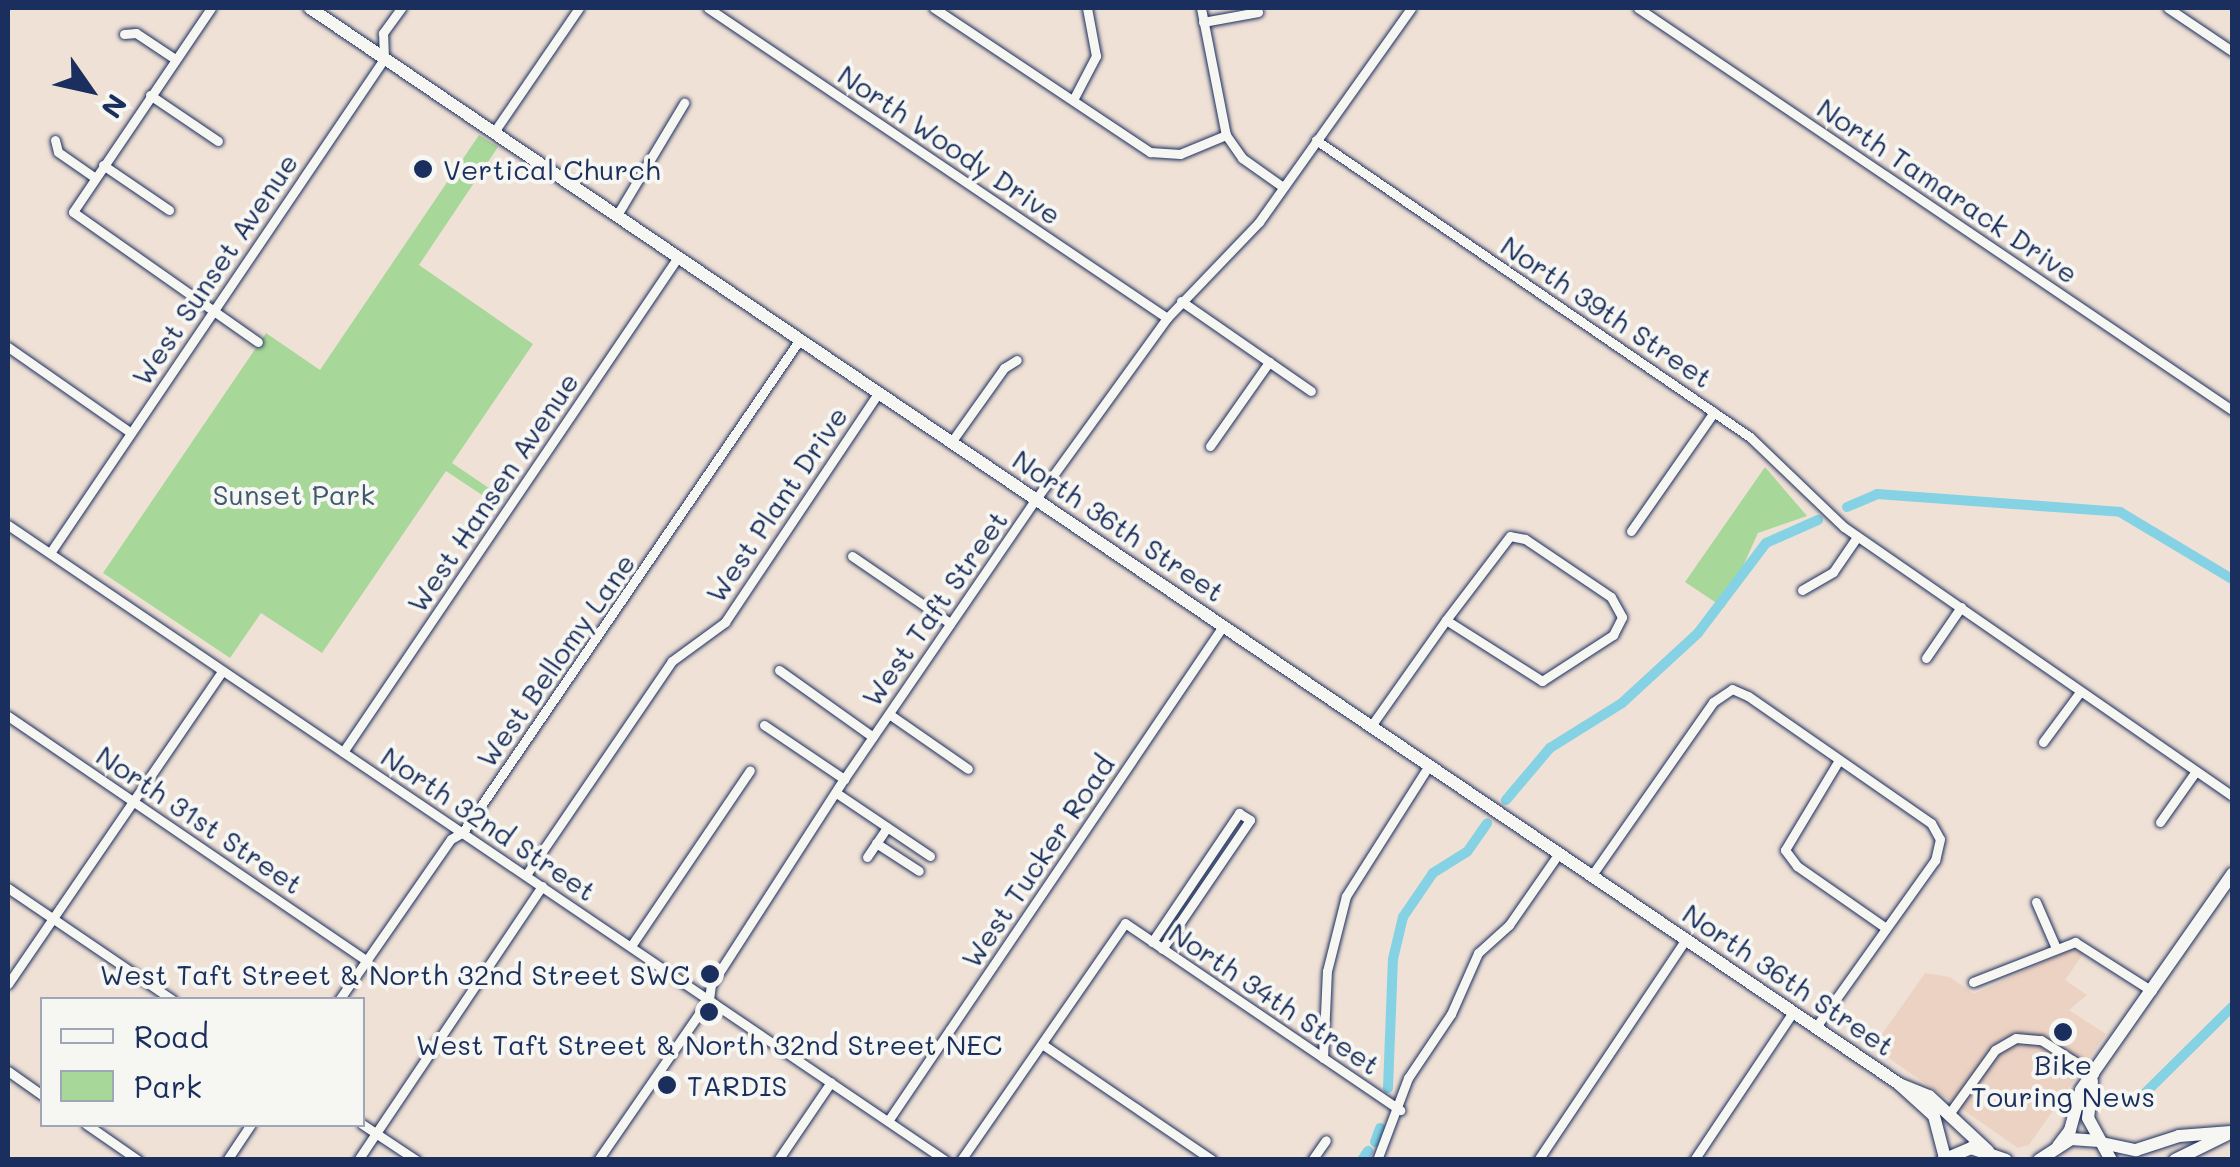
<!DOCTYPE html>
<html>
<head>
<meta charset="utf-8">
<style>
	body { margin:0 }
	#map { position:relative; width:2240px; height:1167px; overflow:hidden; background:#f0e1d6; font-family:Mali,sans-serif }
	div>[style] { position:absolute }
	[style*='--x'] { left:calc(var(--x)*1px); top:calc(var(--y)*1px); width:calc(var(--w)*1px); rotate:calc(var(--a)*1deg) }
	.built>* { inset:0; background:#ecd2c2 }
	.green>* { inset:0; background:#a7d899 }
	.canal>* { height:10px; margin:-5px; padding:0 5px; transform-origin:5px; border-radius:5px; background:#85d2e4 }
	.roads { filter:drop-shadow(0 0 2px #1b2f5e) drop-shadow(0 0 2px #1b2f5e) }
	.street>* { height:9px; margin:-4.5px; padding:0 4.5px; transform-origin:4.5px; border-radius:4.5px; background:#f6f6f2 }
	.secondary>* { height:12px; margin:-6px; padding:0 6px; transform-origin:6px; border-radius:6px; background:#f6f6f2 }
	.dots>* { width:28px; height:28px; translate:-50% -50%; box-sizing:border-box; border:5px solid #f6f6f2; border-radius:50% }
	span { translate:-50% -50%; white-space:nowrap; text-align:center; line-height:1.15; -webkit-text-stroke:8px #f6f6f2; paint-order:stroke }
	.street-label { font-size:28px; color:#1b2f5e }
	.poi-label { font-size:28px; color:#1b2f5e }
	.left { translate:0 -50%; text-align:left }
	.right { translate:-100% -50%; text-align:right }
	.park-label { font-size:28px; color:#3e596d }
	.frame { position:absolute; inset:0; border:10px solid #1b2f5e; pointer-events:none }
	.legend { position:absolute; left:40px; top:997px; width:325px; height:130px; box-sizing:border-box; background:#f6f6f2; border:2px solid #9ea6b7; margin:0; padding:12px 18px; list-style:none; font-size:30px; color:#1b2f5e }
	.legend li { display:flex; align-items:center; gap:20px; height:50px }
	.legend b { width:50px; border:2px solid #9ea6b7 }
	.north { position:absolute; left:40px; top:40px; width:100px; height:100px; -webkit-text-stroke:8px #f6f6f2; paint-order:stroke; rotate:124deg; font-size:28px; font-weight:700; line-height:40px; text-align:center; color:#1b2f5e }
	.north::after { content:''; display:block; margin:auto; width:35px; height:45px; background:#1b2f5e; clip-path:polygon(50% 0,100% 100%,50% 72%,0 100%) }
</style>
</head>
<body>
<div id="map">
	<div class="built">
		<div style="clip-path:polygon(2072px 949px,2084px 953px,2065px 980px,2087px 995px,2069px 1010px,2106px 1034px,2029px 1145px,2018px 1148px,1873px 1047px,1925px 973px,1950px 977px,1974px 994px)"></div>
	</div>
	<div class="green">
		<div style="clip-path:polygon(479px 135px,498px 147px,419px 265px,533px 344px,452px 463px,505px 499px,500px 507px,446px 471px,322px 653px,261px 613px,230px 658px,103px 573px,266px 333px,320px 370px)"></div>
		<div style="clip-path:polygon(1765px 467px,1807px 516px,1758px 533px,1724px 608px,1685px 582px)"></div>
	</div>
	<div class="canal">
		<div style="--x:1847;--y:507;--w:33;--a:-23"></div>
		<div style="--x:1877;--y:494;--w:244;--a:4.2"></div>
		<div style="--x:2120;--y:512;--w:131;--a:30.9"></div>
		<div style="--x:1506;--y:800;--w:68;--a:-49.8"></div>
		<div style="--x:1550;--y:748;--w:85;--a:-32"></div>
		<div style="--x:1622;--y:703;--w:103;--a:-42.6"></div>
		<div style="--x:1698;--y:633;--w:113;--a:-52.9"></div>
		<div style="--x:1766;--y:543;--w:57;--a:-23.9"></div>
		<div style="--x:1388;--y:1088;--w:129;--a:-87.8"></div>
		<div style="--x:1393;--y:959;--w:43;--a:-76.6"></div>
		<div style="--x:1403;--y:917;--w:53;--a:-55.7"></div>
		<div style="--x:1433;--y:873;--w:40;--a:-32"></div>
		<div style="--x:1467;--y:852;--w:35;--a:-55"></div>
		<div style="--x:2137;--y:1101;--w:134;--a:-44.7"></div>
		<div style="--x:1375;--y:1142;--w:15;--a:-70"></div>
		<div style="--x:1362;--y:1160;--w:11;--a:-56"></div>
	</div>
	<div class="roads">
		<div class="street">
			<div style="--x:211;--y:8;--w:246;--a:124.1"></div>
			<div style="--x:73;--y:212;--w:226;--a:35.1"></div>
			<div style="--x:708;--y:8;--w:554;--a:34.03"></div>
			<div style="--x:934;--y:8;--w:260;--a:33.7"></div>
			<div style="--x:1150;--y:152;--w:30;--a:4"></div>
			<div style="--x:1180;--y:154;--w:50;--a:-22.4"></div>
			<div style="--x:1201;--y:8;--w:129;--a:78.9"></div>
			<div style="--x:1226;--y:135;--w:28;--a:55"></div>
			<div style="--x:1242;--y:158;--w:50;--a:35.3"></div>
			<div style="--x:1638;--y:8;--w:717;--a:34.09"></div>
			<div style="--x:2168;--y:8;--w:77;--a:33.9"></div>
			<div style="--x:1203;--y:22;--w:56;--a:-10.3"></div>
			<div style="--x:124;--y:34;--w:12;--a:-5"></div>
			<div style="--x:136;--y:33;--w:47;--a:33.7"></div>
			<div style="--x:150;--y:95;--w:82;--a:34.1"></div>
			<div style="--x:1073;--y:100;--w:50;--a:-62.4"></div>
			<div style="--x:1096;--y:56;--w:49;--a:-100.6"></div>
			<div style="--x:494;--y:132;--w:150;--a:-55.6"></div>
			<div style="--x:55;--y:140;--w:12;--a:76"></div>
			<div style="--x:58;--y:152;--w:44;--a:34.8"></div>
			<div style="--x:1316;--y:140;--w:526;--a:34.39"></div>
			<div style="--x:1750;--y:437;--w:130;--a:43.8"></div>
			<div style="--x:1844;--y:527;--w:472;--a:34.7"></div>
			<div style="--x:103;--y:165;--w:80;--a:34.3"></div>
			<div style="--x:617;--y:215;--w:131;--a:-59.1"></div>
			<div style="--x:1181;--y:301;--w:158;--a:34.7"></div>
			<div style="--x:8;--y:347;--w:149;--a:34.9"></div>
			<div style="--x:952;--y:441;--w:90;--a:-54.5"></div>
			<div style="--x:1004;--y:368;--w:15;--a:-32"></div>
			<div style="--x:1210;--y:446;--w:103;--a:-54.9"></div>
			<div style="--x:8;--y:525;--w:1132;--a:34.13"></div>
			<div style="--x:1631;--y:531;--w:145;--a:-55.1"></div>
			<div style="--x:50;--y:553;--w:596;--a:-55.94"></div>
			<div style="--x:384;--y:59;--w:26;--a:-92"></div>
			<div style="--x:383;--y:33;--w:31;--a:-54"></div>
			<div style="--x:852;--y:556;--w:119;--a:34.4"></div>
			<div style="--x:1802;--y:590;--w:36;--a:-30"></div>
			<div style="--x:1833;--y:572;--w:42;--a:-55.6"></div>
			<div style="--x:1926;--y:658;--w:62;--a:-55.5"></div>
			<div style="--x:779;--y:670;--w:115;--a:35.5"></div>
			<div style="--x:889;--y:714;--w:96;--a:34.8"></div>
			<div style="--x:8;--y:716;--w:433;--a:34.3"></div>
			<div style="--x:764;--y:725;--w:97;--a:34"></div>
			<div style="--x:1371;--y:726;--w:130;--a:-54.7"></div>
			<div style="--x:1446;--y:620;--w:114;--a:32.4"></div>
			<div style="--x:1542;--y:681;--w:85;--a:-32.9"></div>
			<div style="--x:1613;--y:635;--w:20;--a:-63"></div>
			<div style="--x:1622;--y:617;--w:23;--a:-119"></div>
			<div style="--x:1611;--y:597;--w:104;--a:-146"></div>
			<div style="--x:1525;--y:539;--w:15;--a:-169"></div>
			<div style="--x:1510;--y:536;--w:106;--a:127.3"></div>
			<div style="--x:2043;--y:742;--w:62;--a:-53.5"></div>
			<div style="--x:343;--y:752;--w:598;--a:-55.91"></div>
			<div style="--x:1839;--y:760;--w:105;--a:121"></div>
			<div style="--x:1785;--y:850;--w:20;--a:53"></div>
			<div style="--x:1797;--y:866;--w:108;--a:34.9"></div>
			<div style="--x:838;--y:794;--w:111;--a:34"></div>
			<div style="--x:2160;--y:822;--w:62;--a:-54.8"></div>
			<div style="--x:876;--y:843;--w:51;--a:33.1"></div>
			<div style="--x:867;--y:857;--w:36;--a:-56"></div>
			<div style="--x:526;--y:875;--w:259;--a:-55.7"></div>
			<div style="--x:672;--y:661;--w:66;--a:-36.3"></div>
			<div style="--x:725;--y:622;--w:277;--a:-56.2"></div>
			<div style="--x:1592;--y:875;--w:211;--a:-55"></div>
			<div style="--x:1713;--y:702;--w:23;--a:-34"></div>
			<div style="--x:1732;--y:689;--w:17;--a:24"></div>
			<div style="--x:1748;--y:696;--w:223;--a:34.8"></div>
			<div style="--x:1931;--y:823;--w:18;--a:61"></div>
			<div style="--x:1940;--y:839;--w:22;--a:103"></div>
			<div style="--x:1935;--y:860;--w:205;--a:125.5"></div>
			<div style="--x:8;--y:888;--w:199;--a:34.2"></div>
			<div style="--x:2036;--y:902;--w:50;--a:66.5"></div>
			<div style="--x:1152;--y:942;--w:156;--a:-56"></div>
			<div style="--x:1239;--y:813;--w:13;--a:32"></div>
			<div style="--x:1250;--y:820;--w:156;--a:124.3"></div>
			<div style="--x:631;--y:946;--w:212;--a:-55.9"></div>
			<div style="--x:1973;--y:982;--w:110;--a:-21.4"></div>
			<div style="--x:2075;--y:942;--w:91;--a:32.5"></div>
			<div style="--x:8;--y:984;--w:379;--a:-55.6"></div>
			<div style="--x:339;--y:1000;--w:196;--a:-55.2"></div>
			<div style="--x:451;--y:839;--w:14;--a:-30"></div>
			<div style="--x:463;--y:832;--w:597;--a:-55.64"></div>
			<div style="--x:1042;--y:1044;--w:206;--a:34.3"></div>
			<div style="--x:1323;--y:1058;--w:87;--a:-87.4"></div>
			<div style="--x:1327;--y:971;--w:77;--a:-75.8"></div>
			<div style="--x:1346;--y:896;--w:155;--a:-57.6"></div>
			<div style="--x:8;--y:1071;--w:42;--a:35.2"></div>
			<div style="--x:1949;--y:1114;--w:79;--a:-54.3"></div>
			<div style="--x:1995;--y:1050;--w:24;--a:-30"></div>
			<div style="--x:2016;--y:1038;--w:25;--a:5"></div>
			<div style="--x:2041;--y:1040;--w:63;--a:32.7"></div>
			<div style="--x:888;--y:1121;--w:598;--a:-55.91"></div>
			<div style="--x:86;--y:1124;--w:63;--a:34.7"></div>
			<div style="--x:362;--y:1124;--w:65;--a:33.7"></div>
			<div style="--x:227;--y:1160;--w:43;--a:-56.3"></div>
			<div style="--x:358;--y:1160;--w:330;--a:-56.1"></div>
			<div style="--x:598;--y:1160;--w:196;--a:-55.4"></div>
			<div style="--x:709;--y:999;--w:14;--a:-82"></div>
			<div style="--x:711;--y:985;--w:245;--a:-57.2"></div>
			<div style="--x:844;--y:779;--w:340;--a:-55.6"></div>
			<div style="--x:1036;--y:499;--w:223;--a:-54.1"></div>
			<div style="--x:1167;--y:318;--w:133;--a:-46.2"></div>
			<div style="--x:1259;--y:222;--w:262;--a:-54.6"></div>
			<div style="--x:778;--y:1160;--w:94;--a:-55.8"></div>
			<div style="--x:961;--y:1160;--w:288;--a:-55.3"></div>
			<div style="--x:1125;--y:923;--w:333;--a:34.2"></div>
			<div style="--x:1312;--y:1160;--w:24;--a:-55"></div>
			<div style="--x:1377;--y:1160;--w:88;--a:-69.3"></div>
			<div style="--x:1408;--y:1078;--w:77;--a:-56.1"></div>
			<div style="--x:1451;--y:1014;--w:67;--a:-66.1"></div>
			<div style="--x:1478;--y:953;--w:42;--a:-42.1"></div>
			<div style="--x:1509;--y:925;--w:88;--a:-55.2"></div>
			<div style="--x:1538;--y:1160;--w:266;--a:-56.2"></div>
			<div style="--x:1694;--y:1160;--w:178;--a:-56.2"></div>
		</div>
		<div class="secondary">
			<div style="--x:310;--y:8;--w:1919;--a:34.1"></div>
			<div style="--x:1899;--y:1084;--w:47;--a:42.4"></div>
			<div style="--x:1934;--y:1116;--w:43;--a:75.3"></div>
			<div style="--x:2092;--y:1081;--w:37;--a:96"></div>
			<div style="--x:2088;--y:1118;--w:48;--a:61.3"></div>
			<div style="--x:1899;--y:1084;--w:32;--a:22"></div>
			<div style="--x:1929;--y:1096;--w:81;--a:43"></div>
			<div style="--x:2102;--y:1143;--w:35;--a:12"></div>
			<div style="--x:2136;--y:1150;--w:45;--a:-18"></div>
			<div style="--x:2179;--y:1136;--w:52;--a:-4.4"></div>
			<div style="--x:2058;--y:1146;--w:20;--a:-53"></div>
			<div style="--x:2070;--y:1130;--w:41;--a:-74.6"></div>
			<div style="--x:2081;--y:1090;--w:264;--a:-55"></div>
			<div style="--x:1943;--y:1160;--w:30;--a:-23"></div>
			<div style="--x:1971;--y:1148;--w:37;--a:19"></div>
			<div style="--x:2039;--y:1160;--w:38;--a:-33"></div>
			<div style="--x:2071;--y:1139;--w:28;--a:4"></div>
			<div style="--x:2175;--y:1160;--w:57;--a:-26.1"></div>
		</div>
	</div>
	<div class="dots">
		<div style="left:423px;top:169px;background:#1b2f5e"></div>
		<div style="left:710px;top:974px;background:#1b2f5e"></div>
		<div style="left:709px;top:1012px;background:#1b2f5e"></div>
		<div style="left:2063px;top:1032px;background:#1b2f5e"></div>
		<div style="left:667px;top:1085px;background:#1b2f5e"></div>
	</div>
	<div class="street-label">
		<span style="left:950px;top:144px;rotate:34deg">North Woody Drive</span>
		<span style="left:1948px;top:190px;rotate:34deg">North Tamarack Drive</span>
		<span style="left:214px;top:269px;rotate:-56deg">West Sunset Avenue</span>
		<span style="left:1607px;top:311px;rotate:34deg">North 39th Street</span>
		<span style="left:492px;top:492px;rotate:-56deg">West Hansen Avenue</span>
		<span style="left:776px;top:504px;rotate:-56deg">West Plant Drive</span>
		<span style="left:1119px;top:525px;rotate:34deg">North 36th Street</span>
		<span style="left:934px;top:608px;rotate:-55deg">West Taft Street</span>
		<span style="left:555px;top:660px;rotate:-55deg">West Bellomy Lane</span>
		<span style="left:200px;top:819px;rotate:34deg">North 31st Street</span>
		<span style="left:489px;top:823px;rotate:34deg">North 32nd Street</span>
		<span style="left:1037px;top:861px;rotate:-56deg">West Tucker Road</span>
		<span style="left:1789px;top:979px;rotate:34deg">North 36th Street</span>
		<span style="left:1275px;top:998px;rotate:34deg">North 34th Street</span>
	</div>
	<div class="poi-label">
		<span class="left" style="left:443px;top:169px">Vertical Church</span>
		<span class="right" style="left:690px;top:974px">West Taft Street &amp; North 32nd Street SWC</span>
		<span style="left:709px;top:1044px">West Taft Street &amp; North 32nd Street NEC</span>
		<span style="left:2063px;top:1080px">Bike<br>Touring News</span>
		<span class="left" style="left:687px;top:1085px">TARDIS</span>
	</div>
	<div class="park-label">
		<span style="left:294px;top:494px">Sunset Park</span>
	</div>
	<div class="frame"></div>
	<ul class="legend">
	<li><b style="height:12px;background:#f6f6f2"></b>Road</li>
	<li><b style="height:28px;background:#a7d899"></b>Park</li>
	</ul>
	<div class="north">N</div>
</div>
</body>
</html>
